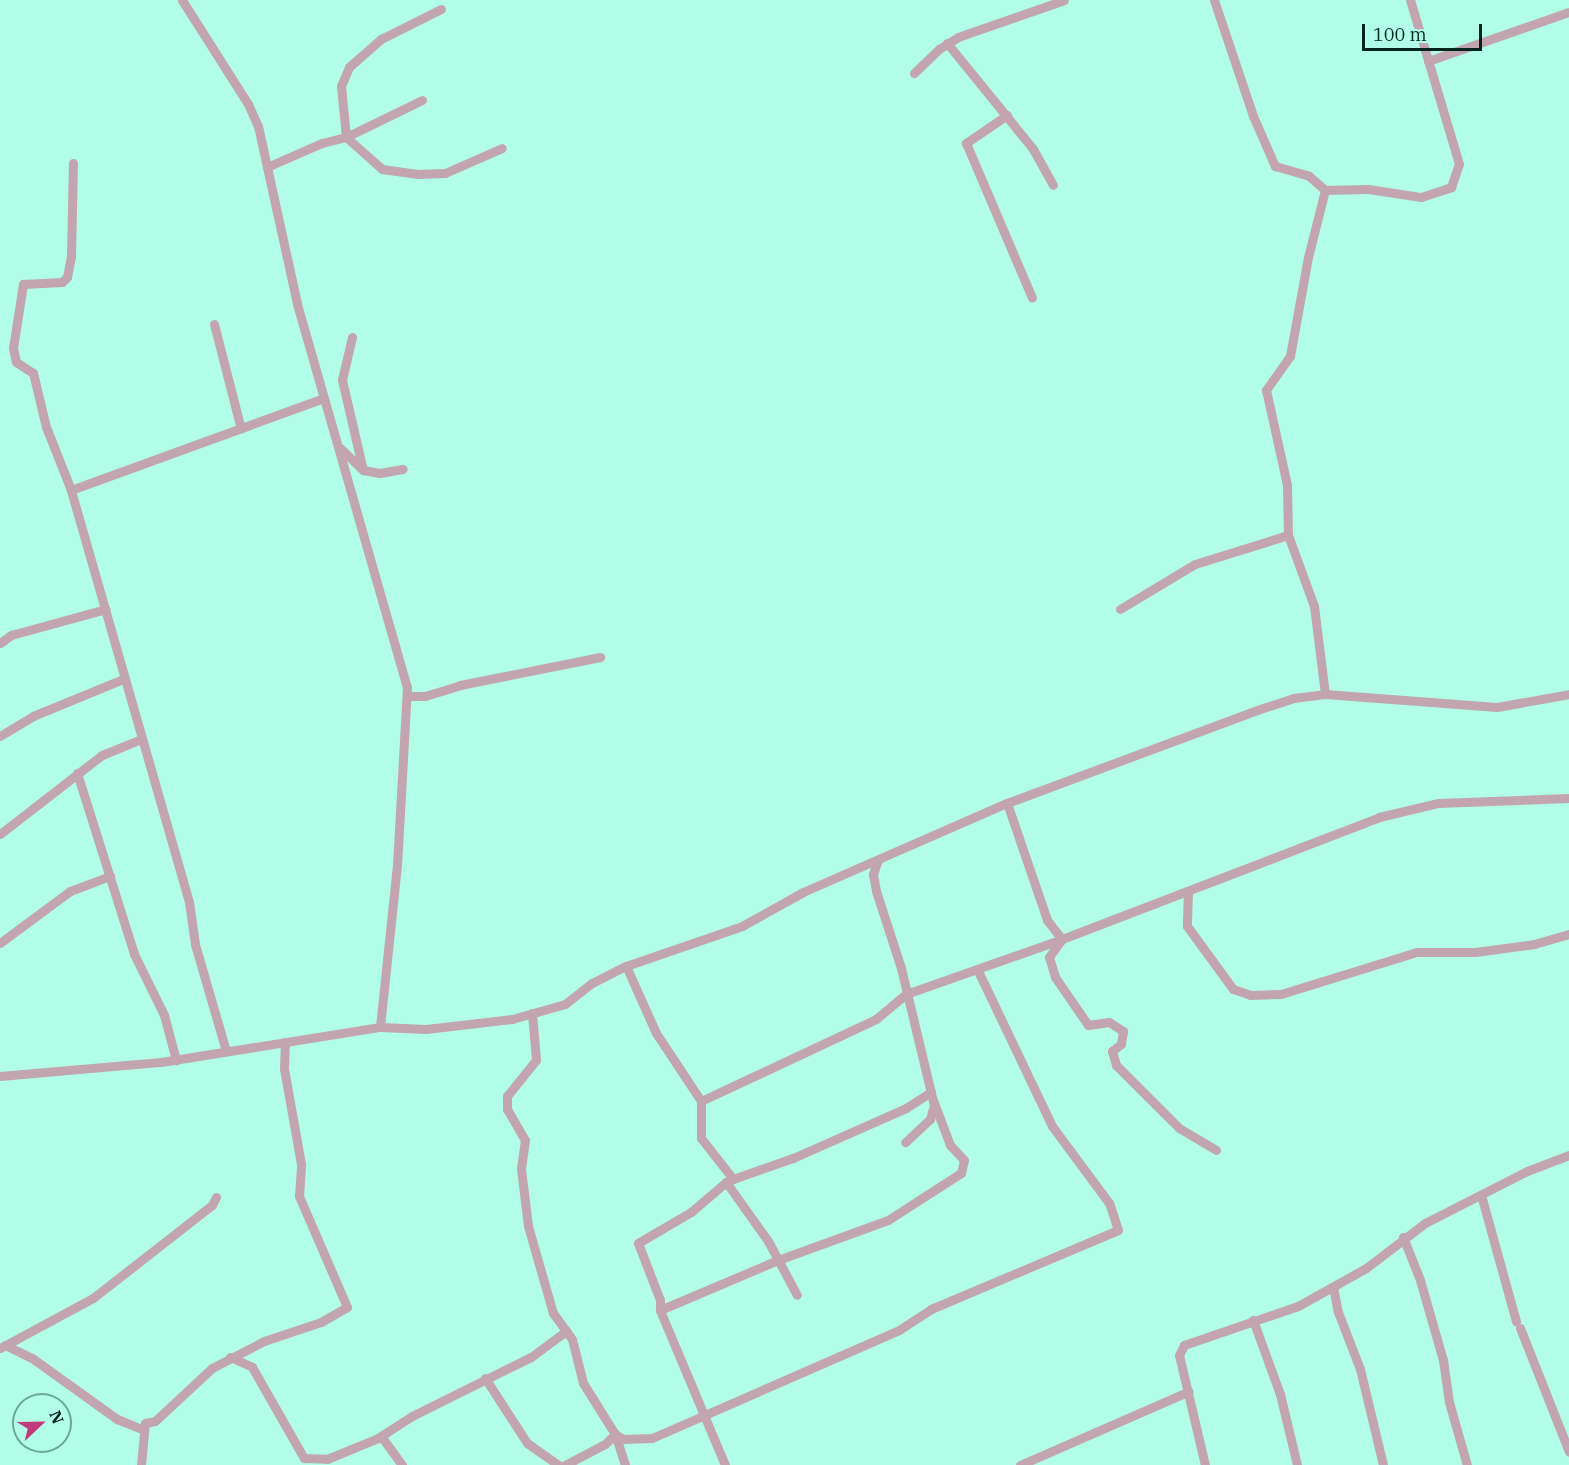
<!DOCTYPE html>
<html>
<head>
<meta charset="utf-8">
<style>
	body { margin:0 }
	#map { position:relative; width:1569px; height:1465px; overflow:hidden; background:#b1fde8; font-family:"IBM Plex Serif",serif }
	div>[style] { position:absolute }
	[style*='--x'] { left:calc(var(--x)*1px); top:calc(var(--y)*1px); width:calc(var(--w)*1px); rotate:calc(var(--a)*1deg) }
	.minor>* { height:9px; margin:-4.5px; padding:0 4.5px; transform-origin:4.5px; border-radius:4.5px; background:#c3a5af }
	span { translate:-50% -50%; white-space:nowrap; text-align:center; line-height:1.15; -webkit-text-stroke:6px #b1fde8; paint-order:stroke }
	.north { position:absolute; left:12px; top:1393px; width:60px; height:60px; box-sizing:border-box; background:#b1fde8; border:2px solid #6ca797; border-radius:50%; rotate:68deg; font-size:16px; font-weight:700; line-height:24px; text-align:center; color:#04251d }
	.north::after { content:''; display:block; margin:auto; width:21px; height:27px; background:#c13a7b; clip-path:polygon(50% 0,100% 100%,50% 72%,0 100%) }
	.scale { position:absolute; left:1362px; top:24px; width:120px; height:27px; box-sizing:border-box; border:3px solid #04251d; border-top:0; padding-left:8px; font-size:18px; line-height:21px; white-space:nowrap; color:#04251d; -webkit-text-stroke:4px #b1fde8; paint-order:stroke }
</style>
</head>
<body>
<div id="map">
	<div class="minor">
		<div style="--x:182;--y:0;--w:123;--a:57.6"></div>
		<div style="--x:248;--y:104;--w:24;--a:66"></div>
		<div style="--x:258;--y:126;--w:182;--a:77.6"></div>
		<div style="--x:297;--y:304;--w:398;--a:74"></div>
		<div style="--x:407;--y:687;--w:178;--a:93.2"></div>
		<div style="--x:397;--y:865;--w:163;--a:96"></div>
		<div style="--x:1214;--y:0;--w:122;--a:71.4"></div>
		<div style="--x:1253;--y:116;--w:55;--a:66.3"></div>
		<div style="--x:1275;--y:166;--w:35;--a:16"></div>
		<div style="--x:1309;--y:176;--w:21;--a:41"></div>
		<div style="--x:1325;--y:190;--w:43;--a:-1.3"></div>
		<div style="--x:1368;--y:189;--w:54;--a:8.6"></div>
		<div style="--x:1421;--y:197;--w:32;--a:-18"></div>
		<div style="--x:1451;--y:187;--w:24;--a:-71"></div>
		<div style="--x:1459;--y:164;--w:171;--a:-106.6"></div>
		<div style="--x:947;--y:43;--w:136;--a:50.9"></div>
		<div style="--x:1033;--y:149;--w:41;--a:60.9"></div>
		<div style="--x:1428;--y:61;--w:149;--a:-19.2"></div>
		<div style="--x:914;--y:73;--w:35;--a:-44"></div>
		<div style="--x:939;--y:49;--w:22;--a:-32"></div>
		<div style="--x:958;--y:37;--w:112;--a:-19.2"></div>
		<div style="--x:422;--y:100;--w:85;--a:154"></div>
		<div style="--x:346;--y:137;--w:51;--a:-95.6"></div>
		<div style="--x:341;--y:86;--w:21;--a:-67"></div>
		<div style="--x:349;--y:67;--w:43;--a:-41.2"></div>
		<div style="--x:381;--y:39;--w:67;--a:-26.6"></div>
		<div style="--x:1007;--y:115;--w:50;--a:145.7"></div>
		<div style="--x:966;--y:143;--w:168;--a:66.9"></div>
		<div style="--x:267;--y:167;--w:60;--a:-23.6"></div>
		<div style="--x:322;--y:143;--w:25;--a:-14"></div>
		<div style="--x:346;--y:137;--w:48;--a:41.6"></div>
		<div style="--x:382;--y:169;--w:36;--a:8"></div>
		<div style="--x:418;--y:174;--w:27;--a:-2"></div>
		<div style="--x:445;--y:173;--w:62;--a:-23.7"></div>
		<div style="--x:1325;--y:190;--w:69;--a:104.2"></div>
		<div style="--x:1308;--y:257;--w:101;--a:100.3"></div>
		<div style="--x:1290;--y:356;--w:42;--a:125.2"></div>
		<div style="--x:1266;--y:390;--w:97;--a:77.5"></div>
		<div style="--x:1287;--y:485;--w:50;--a:88.9"></div>
		<div style="--x:1288;--y:535;--w:76;--a:69.9"></div>
		<div style="--x:1314;--y:606;--w:89;--a:82.9"></div>
		<div style="--x:1325;--y:694;--w:172;--a:4.3"></div>
		<div style="--x:1497;--y:707;--w:73;--a:-10.2"></div>
		<div style="--x:214;--y:324;--w:108;--a:75.6"></div>
		<div style="--x:352;--y:337;--w:44;--a:103.1"></div>
		<div style="--x:342;--y:380;--w:92;--a:76.9"></div>
		<div style="--x:340;--y:448;--w:32;--a:44"></div>
		<div style="--x:363;--y:470;--w:17;--a:10"></div>
		<div style="--x:380;--y:473;--w:23;--a:-10"></div>
		<div style="--x:71;--y:490;--w:68;--a:-111.6"></div>
		<div style="--x:46;--y:427;--w:56;--a:-103.5"></div>
		<div style="--x:33;--y:373;--w:20;--a:-147"></div>
		<div style="--x:16;--y:362;--w:14;--a:-102"></div>
		<div style="--x:13;--y:348;--w:65;--a:-81.1"></div>
		<div style="--x:23;--y:284;--w:39;--a:-3"></div>
		<div style="--x:62;--y:282;--w:7;--a:-45"></div>
		<div style="--x:67;--y:277;--w:20;--a:-79"></div>
		<div style="--x:71;--y:257;--w:94;--a:-88.8"></div>
		<div style="--x:1120;--y:609;--w:87;--a:-31"></div>
		<div style="--x:1195;--y:564;--w:97;--a:-17.3"></div>
		<div style="--x:0;--y:643;--w:14;--a:-36"></div>
		<div style="--x:11;--y:635;--w:98;--a:-15.3"></div>
		<div style="--x:409;--y:696;--w:16;--a:0"></div>
		<div style="--x:425;--y:696;--w:37;--a:-17"></div>
		<div style="--x:460;--y:685;--w:143;--a:-11.3"></div>
		<div style="--x:0;--y:736;--w:39;--a:-31"></div>
		<div style="--x:33;--y:716;--w:97;--a:-22.3"></div>
		<div style="--x:77;--y:773;--w:190;--a:72.5"></div>
		<div style="--x:134;--y:954;--w:68;--a:63.8"></div>
		<div style="--x:164;--y:1015;--w:47;--a:75.1"></div>
		<div style="--x:1007;--y:803;--w:124;--a:71.1"></div>
		<div style="--x:1047;--y:920;--w:24;--a:52"></div>
		<div style="--x:1062;--y:939;--w:22;--a:126"></div>
		<div style="--x:1049;--y:957;--w:21;--a:73"></div>
		<div style="--x:1055;--y:977;--w:58;--a:55.5"></div>
		<div style="--x:1088;--y:1025;--w:21;--a:-8"></div>
		<div style="--x:1109;--y:1022;--w:17;--a:33"></div>
		<div style="--x:1123;--y:1031;--w:13;--a:99"></div>
		<div style="--x:1121;--y:1044;--w:11;--a:142"></div>
		<div style="--x:1112;--y:1051;--w:15;--a:74"></div>
		<div style="--x:1116;--y:1065;--w:89;--a:45"></div>
		<div style="--x:1179;--y:1128;--w:43;--a:30.7"></div>
		<div style="--x:0;--y:834;--w:129;--a:-37.8"></div>
		<div style="--x:102;--y:755;--w:42;--a:-22.3"></div>
		<div style="--x:878;--y:860;--w:15;--a:110"></div>
		<div style="--x:873;--y:874;--w:17;--a:80"></div>
		<div style="--x:876;--y:891;--w:81;--a:72"></div>
		<div style="--x:901;--y:968;--w:141;--a:76.5"></div>
		<div style="--x:934;--y:1105;--w:15;--a:106"></div>
		<div style="--x:930;--y:1119;--w:34;--a:137"></div>
		<div style="--x:1188;--y:892;--w:34;--a:92"></div>
		<div style="--x:1187;--y:926;--w:78;--a:53.9"></div>
		<div style="--x:1233;--y:989;--w:18;--a:19"></div>
		<div style="--x:1250;--y:995;--w:31;--a:-2"></div>
		<div style="--x:1281;--y:994;--w:142;--a:-17.2"></div>
		<div style="--x:1417;--y:952;--w:58;--a:0"></div>
		<div style="--x:1475;--y:952;--w:60;--a:-7.7"></div>
		<div style="--x:1534;--y:944;--w:36;--a:-16"></div>
		<div style="--x:0;--y:943;--w:87;--a:-36.6"></div>
		<div style="--x:70;--y:891;--w:43;--a:-20.6"></div>
		<div style="--x:626;--y:966;--w:73;--a:65.9"></div>
		<div style="--x:656;--y:1033;--w:82;--a:56.5"></div>
		<div style="--x:701;--y:1101;--w:193;--a:-25.1"></div>
		<div style="--x:876;--y:1019;--w:39;--a:-40"></div>
		<div style="--x:906;--y:994;--w:165;--a:-19.4"></div>
		<div style="--x:1062;--y:939;--w:340;--a:-21"></div>
		<div style="--x:1379;--y:817;--w:61;--a:-13.3"></div>
		<div style="--x:1438;--y:803;--w:131;--a:-2.2"></div>
		<div style="--x:532;--y:1013;--w:47;--a:85.1"></div>
		<div style="--x:536;--y:1060;--w:46;--a:128.9"></div>
		<div style="--x:507;--y:1096;--w:13;--a:90"></div>
		<div style="--x:507;--y:1109;--w:36;--a:60"></div>
		<div style="--x:525;--y:1140;--w:29;--a:98"></div>
		<div style="--x:521;--y:1169;--w:57;--a:83"></div>
		<div style="--x:528;--y:1226;--w:91;--a:74"></div>
		<div style="--x:553;--y:1313;--w:32;--a:54"></div>
		<div style="--x:572;--y:1339;--w:45;--a:76"></div>
		<div style="--x:583;--y:1383;--w:60;--a:57.9"></div>
		<div style="--x:615;--y:1434;--w:33;--a:72"></div>
		<div style="--x:226;--y:1051;--w:111;--a:-106.2"></div>
		<div style="--x:195;--y:944;--w:42;--a:-98.1"></div>
		<div style="--x:189;--y:902;--w:429;--a:-106"></div>
		<div style="--x:71;--y:490;--w:269;--a:-20"></div>
		<div style="--x:0;--y:1076;--w:162;--a:-5"></div>
		<div style="--x:161;--y:1062;--w:222;--a:-9.1"></div>
		<div style="--x:380;--y:1027;--w:46;--a:2.5"></div>
		<div style="--x:426;--y:1029;--w:87;--a:-6.6"></div>
		<div style="--x:512;--y:1019;--w:55;--a:-15.8"></div>
		<div style="--x:565;--y:1004;--w:34;--a:-38"></div>
		<div style="--x:592;--y:983;--w:38;--a:-27"></div>
		<div style="--x:626;--y:966;--w:123;--a:-19"></div>
		<div style="--x:742;--y:926;--w:70;--a:-29.1"></div>
		<div style="--x:803;--y:892;--w:223;--a:-23.6"></div>
		<div style="--x:1007;--y:803;--w:267;--a:-20.4"></div>
		<div style="--x:1257;--y:710;--w:38;--a:-18"></div>
		<div style="--x:1293;--y:698;--w:32;--a:-7"></div>
		<div style="--x:701;--y:1101;--w:37;--a:90"></div>
		<div style="--x:701;--y:1138;--w:52;--a:52"></div>
		<div style="--x:733;--y:1179;--w:64;--a:-19.3"></div>
		<div style="--x:793;--y:1158;--w:124;--a:-23.9"></div>
		<div style="--x:906;--y:1108;--w:30;--a:-33"></div>
		<div style="--x:731;--y:1180;--w:5;--a:158"></div>
		<div style="--x:726;--y:1182;--w:72;--a:54.6"></div>
		<div style="--x:768;--y:1241;--w:61;--a:61.8"></div>
		<div style="--x:1481;--y:1195;--w:131;--a:74.5"></div>
		<div style="--x:1403;--y:1237;--w:46;--a:68.4"></div>
		<div style="--x:1420;--y:1280;--w:83;--a:74"></div>
		<div style="--x:1443;--y:1360;--w:42;--a:81.9"></div>
		<div style="--x:1449;--y:1402;--w:66;--a:74.1"></div>
		<div style="--x:1333;--y:1287;--w:25;--a:79"></div>
		<div style="--x:1338;--y:1312;--w:61;--a:68.9"></div>
		<div style="--x:1360;--y:1369;--w:99;--a:76.5"></div>
		<div style="--x:660;--y:1310;--w:128;--a:-23"></div>
		<div style="--x:778;--y:1260;--w:117;--a:-20"></div>
		<div style="--x:888;--y:1220;--w:87;--a:-32.8"></div>
		<div style="--x:961;--y:1173;--w:13;--a:-77"></div>
		<div style="--x:964;--y:1160;--w:21;--a:-133"></div>
		<div style="--x:950;--y:1145;--w:48;--a:-110.7"></div>
		<div style="--x:1253;--y:1320;--w:79;--a:70"></div>
		<div style="--x:1280;--y:1394;--w:73;--a:76.5"></div>
		<div style="--x:1520;--y:1328;--w:133;--a:68.4"></div>
		<div style="--x:5;--y:1345;--w:30;--a:26"></div>
		<div style="--x:32;--y:1358;--w:105;--a:35.7"></div>
		<div style="--x:117;--y:1419;--w:27;--a:22"></div>
		<div style="--x:0;--y:1348;--w:106;--a:-28.3"></div>
		<div style="--x:93;--y:1298;--w:151;--a:-38"></div>
		<div style="--x:212;--y:1205;--w:9;--a:-63"></div>
		<div style="--x:230;--y:1357;--w:24;--a:24"></div>
		<div style="--x:252;--y:1367;--w:105;--a:60.3"></div>
		<div style="--x:304;--y:1458;--w:23;--a:2"></div>
		<div style="--x:327;--y:1459;--w:55;--a:-22.4"></div>
		<div style="--x:378;--y:1438;--w:40;--a:-32.9"></div>
		<div style="--x:412;--y:1416;--w:133;--a:-26.4"></div>
		<div style="--x:531;--y:1357;--w:44;--a:-36.6"></div>
		<div style="--x:485;--y:1378;--w:77;--a:57.1"></div>
		<div style="--x:527;--y:1443;--w:39;--a:35"></div>
		<div style="--x:381;--y:1436;--w:36;--a:54"></div>
		<div style="--x:141;--y:1465;--w:42;--a:-84.6"></div>
		<div style="--x:145;--y:1423;--w:10;--a:-11"></div>
		<div style="--x:155;--y:1421;--w:78;--a:-42.9"></div>
		<div style="--x:212;--y:1368;--w:59;--a:-27.4"></div>
		<div style="--x:264;--y:1341;--w:60;--a:-18.4"></div>
		<div style="--x:321;--y:1322;--w:30;--a:-30"></div>
		<div style="--x:347;--y:1307;--w:121;--a:-113.4"></div>
		<div style="--x:299;--y:1196;--w:32;--a:-86"></div>
		<div style="--x:301;--y:1164;--w:97;--a:-100.1"></div>
		<div style="--x:284;--y:1069;--w:27;--a:-88"></div>
		<div style="--x:565;--y:1465;--w:45;--a:-27.7"></div>
		<div style="--x:605;--y:1444;--w:14;--a:-45"></div>
		<div style="--x:615;--y:1434;--w:9;--a:32"></div>
		<div style="--x:623;--y:1439;--w:29;--a:-2"></div>
		<div style="--x:652;--y:1438;--w:270;--a:-23.6"></div>
		<div style="--x:899;--y:1330;--w:38;--a:-33"></div>
		<div style="--x:931;--y:1309;--w:203;--a:-22.9"></div>
		<div style="--x:1118;--y:1230;--w:28;--a:-108"></div>
		<div style="--x:1109;--y:1203;--w:96;--a:-126.5"></div>
		<div style="--x:1052;--y:1126;--w:174;--a:-115.5"></div>
		<div style="--x:725;--y:1465;--w:168;--a:-112.8"></div>
		<div style="--x:660;--y:1310;--w:10;--a:-90"></div>
		<div style="--x:660;--y:1300;--w:61;--a:-111.1"></div>
		<div style="--x:638;--y:1243;--w:61;--a:-30.3"></div>
		<div style="--x:691;--y:1212;--w:46;--a:-40.6"></div>
		<div style="--x:1020;--y:1465;--w:184;--a:-23.6"></div>
		<div style="--x:1205;--y:1465;--w:113;--a:-103.3"></div>
		<div style="--x:1179;--y:1355;--w:11;--a:-63"></div>
		<div style="--x:1184;--y:1345;--w:120;--a:-18.9"></div>
		<div style="--x:1298;--y:1306;--w:78;--a:-29.2"></div>
		<div style="--x:1366;--y:1268;--w:74;--a:-37.3"></div>
		<div style="--x:1425;--y:1223;--w:114;--a:-27"></div>
		<div style="--x:1527;--y:1171;--w:45;--a:-20.9"></div>
	</div>
	<div class="north">N</div>
	<div class="scale">100 m</div>
</div>
</body>
</html>
